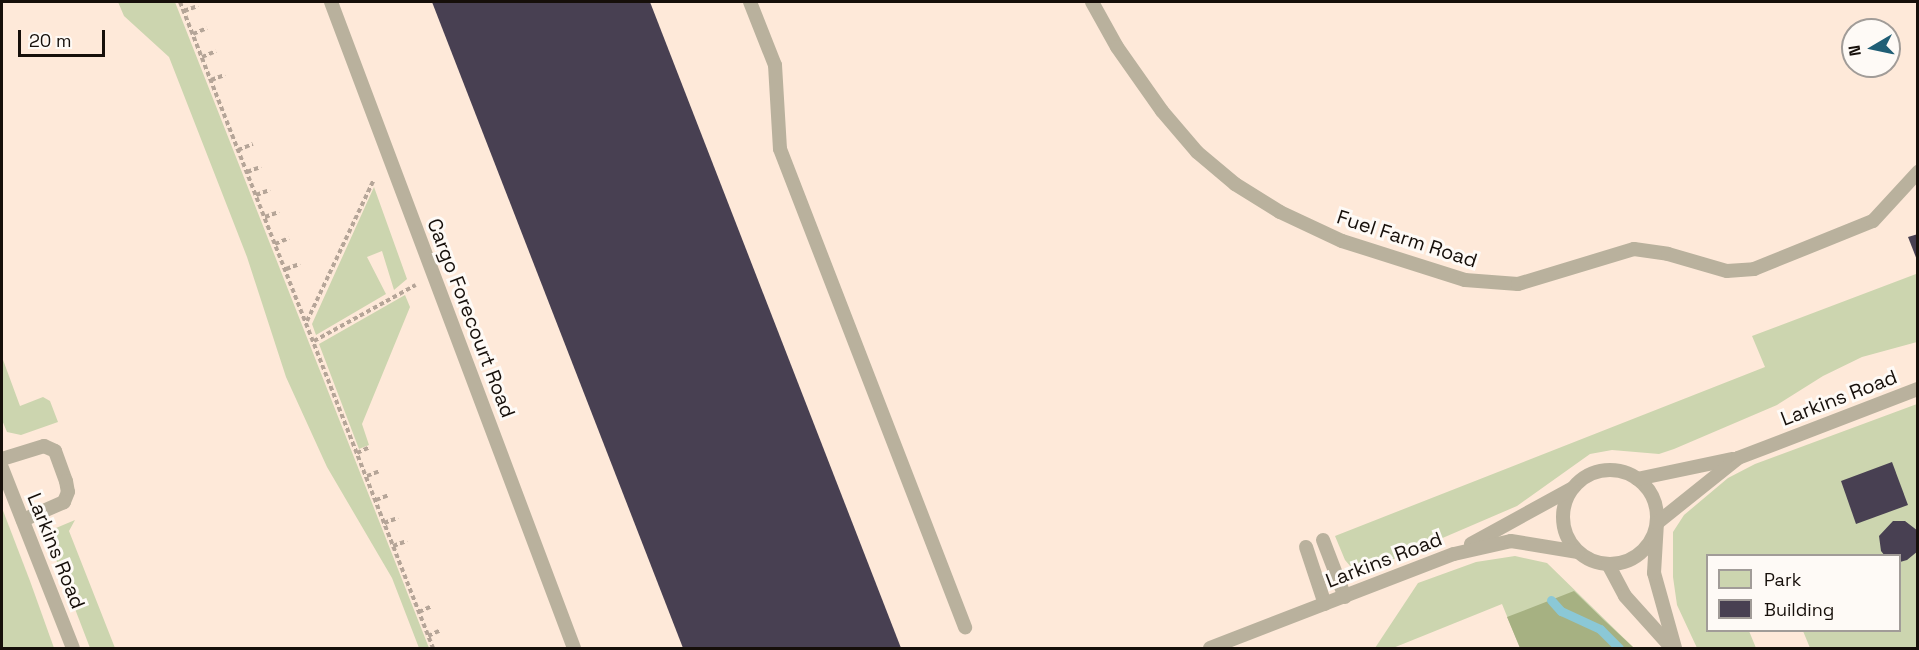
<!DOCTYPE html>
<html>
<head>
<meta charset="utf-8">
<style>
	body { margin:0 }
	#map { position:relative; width:1919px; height:650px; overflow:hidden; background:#fee9d9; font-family:"Space Grotesk",sans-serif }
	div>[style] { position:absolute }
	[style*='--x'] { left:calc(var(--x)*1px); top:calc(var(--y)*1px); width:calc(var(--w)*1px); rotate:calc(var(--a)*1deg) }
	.green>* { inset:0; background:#ccd5af }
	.forest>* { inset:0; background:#a6b182 }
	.stream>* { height:9px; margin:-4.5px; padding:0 4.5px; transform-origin:4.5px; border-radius:4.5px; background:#8bc8d6 }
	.building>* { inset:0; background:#484052 }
	.path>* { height:4px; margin-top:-2px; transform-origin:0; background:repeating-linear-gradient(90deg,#b5a598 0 4.5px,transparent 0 7.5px) }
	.lane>* { height:14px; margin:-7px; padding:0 7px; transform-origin:7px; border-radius:7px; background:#b9b19d }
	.lane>.ring { margin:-7px; padding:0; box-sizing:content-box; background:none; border:14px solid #b9b19d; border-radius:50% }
	span { translate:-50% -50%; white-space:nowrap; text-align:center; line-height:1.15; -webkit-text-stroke:6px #fefaf6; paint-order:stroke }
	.street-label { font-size:20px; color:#160f0a }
	.frame { position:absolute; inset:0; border:3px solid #160f0a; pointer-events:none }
	.legend { position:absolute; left:1706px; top:554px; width:195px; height:78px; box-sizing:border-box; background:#fefaf6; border:2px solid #a19c98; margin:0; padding:8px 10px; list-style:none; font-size:18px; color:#160f0a }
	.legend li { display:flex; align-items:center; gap:12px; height:30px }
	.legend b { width:30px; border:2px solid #a19c98 }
	.north { position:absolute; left:1841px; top:18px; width:60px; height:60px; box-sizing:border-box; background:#fefaf6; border:2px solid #a19c98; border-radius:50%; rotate:261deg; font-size:16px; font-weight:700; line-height:24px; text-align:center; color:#160f0a }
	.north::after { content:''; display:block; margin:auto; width:21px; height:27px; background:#205e75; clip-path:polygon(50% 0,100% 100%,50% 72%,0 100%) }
	.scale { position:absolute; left:18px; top:30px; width:87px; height:27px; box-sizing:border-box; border:3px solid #160f0a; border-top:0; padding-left:8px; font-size:18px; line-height:21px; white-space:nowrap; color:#160f0a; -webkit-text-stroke:4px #fefaf6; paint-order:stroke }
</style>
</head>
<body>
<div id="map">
	<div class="green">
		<div style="clip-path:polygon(118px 2px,175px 2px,429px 648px,419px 648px,392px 578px,327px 467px,286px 377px,247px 257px,169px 57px,124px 16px)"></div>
		<div style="clip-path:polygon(374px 187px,407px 279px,394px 290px,382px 251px,367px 257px,386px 294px,316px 335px,312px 324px)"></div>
		<div style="clip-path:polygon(1916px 274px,1917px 342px,1862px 357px,1823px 376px,1777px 405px,1674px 449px,1659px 454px,1612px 450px,1590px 454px,1517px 506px,1389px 561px,1361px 569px,1351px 567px,1345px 560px,1335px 536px,1765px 367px,1752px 336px)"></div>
		<div style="clip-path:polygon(405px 295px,410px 307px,362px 424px,369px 445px,359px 449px,319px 344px)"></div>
		<div style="clip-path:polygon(2px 357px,20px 406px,43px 397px,50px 401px,58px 422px,21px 435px,7px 432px,2px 420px)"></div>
		<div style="clip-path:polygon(1917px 404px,1917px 648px,1810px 648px,1803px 631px,1900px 630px,1900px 556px,1708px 556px,1708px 630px,1749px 631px,1756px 648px,1697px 648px,1677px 605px,1673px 577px,1673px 532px,1684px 515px,1728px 478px,1755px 464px)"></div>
		<div style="clip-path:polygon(2px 508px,30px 581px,54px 648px,2px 648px)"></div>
		<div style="clip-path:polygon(75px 520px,69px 531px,115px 648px,90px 648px,52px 549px,50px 539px,56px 528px)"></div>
		<div style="clip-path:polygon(1515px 556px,1547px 563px,1634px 648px,1520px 648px,1502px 604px,1393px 648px,1375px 648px,1418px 583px,1476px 562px)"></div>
	</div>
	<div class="forest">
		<div style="clip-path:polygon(1574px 591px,1605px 621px,1634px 648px,1520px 648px,1507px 617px)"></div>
	</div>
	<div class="stream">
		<div style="--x:1551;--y:600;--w:15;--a:48"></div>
		<div style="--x:1561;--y:611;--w:43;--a:24.8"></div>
		<div style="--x:1600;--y:629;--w:27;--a:45"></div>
	</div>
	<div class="building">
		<div style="clip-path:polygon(432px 2px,650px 2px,901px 648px,683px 648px)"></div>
		<div style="clip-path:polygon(1918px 234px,1918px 260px,1917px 260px,1908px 237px)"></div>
		<div style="clip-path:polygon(1892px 462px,1908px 505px,1856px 524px,1841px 481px)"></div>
		<div style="clip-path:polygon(1893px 521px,1905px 521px,1918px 531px,1918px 551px,1907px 560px,1900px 562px,1900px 556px,1885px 556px,1881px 551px,1879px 536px)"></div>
	</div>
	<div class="path">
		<div style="--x:180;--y:2;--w:694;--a:68.61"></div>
		<div style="--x:184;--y:11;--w:15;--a:-20"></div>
		<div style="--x:193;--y:34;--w:15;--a:-23"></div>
		<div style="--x:202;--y:57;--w:15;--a:-23"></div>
		<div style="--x:211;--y:80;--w:15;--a:-20"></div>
		<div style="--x:238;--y:150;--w:16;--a:-22"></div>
		<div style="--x:247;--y:172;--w:15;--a:-20"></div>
		<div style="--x:256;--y:195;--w:15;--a:-20"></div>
		<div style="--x:265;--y:217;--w:15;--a:-20"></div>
		<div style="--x:275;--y:244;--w:15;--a:-23"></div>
		<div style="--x:286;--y:269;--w:15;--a:-20"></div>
		<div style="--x:307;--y:321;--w:157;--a:-64.7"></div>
		<div style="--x:314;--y:341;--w:116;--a:-28.8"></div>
		<div style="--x:357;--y:453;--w:14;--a:-25"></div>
		<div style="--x:367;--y:476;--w:14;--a:-21"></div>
		<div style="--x:376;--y:500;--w:14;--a:-21"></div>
		<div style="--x:384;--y:523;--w:15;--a:-20"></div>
		<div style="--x:393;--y:546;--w:15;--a:-20"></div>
		<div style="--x:419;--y:612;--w:14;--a:-25"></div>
		<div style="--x:428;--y:636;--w:14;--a:-25"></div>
	</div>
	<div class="lane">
		<div style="--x:331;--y:2;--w:690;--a:69.39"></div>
		<div style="--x:750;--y:2;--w:68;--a:68.4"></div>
		<div style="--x:775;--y:65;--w:84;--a:86.6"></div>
		<div style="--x:780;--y:149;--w:513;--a:68.84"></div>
		<div style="--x:1092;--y:2;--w:51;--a:60.9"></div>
		<div style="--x:1117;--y:47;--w:78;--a:54.9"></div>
		<div style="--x:1162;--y:111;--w:54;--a:49.5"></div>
		<div style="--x:1197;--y:152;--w:50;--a:40.1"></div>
		<div style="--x:1235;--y:184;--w:53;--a:31.9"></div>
		<div style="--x:1280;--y:212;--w:68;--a:25.1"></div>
		<div style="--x:1342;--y:241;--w:129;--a:17.6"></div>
		<div style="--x:1465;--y:280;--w:53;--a:4.3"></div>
		<div style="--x:1518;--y:284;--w:121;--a:-16.8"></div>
		<div style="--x:1634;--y:249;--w:34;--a:8"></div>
		<div style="--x:1668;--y:254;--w:61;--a:16.1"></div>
		<div style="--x:1727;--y:271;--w:27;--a:-4"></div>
		<div style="--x:1754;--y:269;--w:128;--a:-22"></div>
		<div style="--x:1873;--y:221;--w:67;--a:-47.4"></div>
		<div style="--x:2;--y:459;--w:44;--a:-17.2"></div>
		<div style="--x:44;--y:446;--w:12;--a:24"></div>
		<div style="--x:55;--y:451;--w:32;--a:70"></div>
		<div style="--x:66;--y:481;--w:11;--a:80"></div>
		<div style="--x:68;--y:492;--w:11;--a:112"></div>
		<div style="--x:64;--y:502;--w:45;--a:156.3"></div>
		<div style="--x:2;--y:468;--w:193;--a:68.5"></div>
		<div class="ring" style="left:1563px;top:470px;width:80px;height:80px"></div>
		<div style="--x:1637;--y:479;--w:98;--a:-11.8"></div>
		<div style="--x:1323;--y:540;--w:61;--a:68.9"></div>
		<div style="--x:1471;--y:544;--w:116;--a:-28.8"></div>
		<div style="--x:1306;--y:547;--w:60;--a:71.6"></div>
		<div style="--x:1608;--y:564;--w:36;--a:62"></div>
		<div style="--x:1625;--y:596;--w:69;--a:48"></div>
		<div style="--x:1210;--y:648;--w:261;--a:-21.1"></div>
		<div style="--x:1454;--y:554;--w:58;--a:-12.8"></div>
		<div style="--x:1511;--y:541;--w:68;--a:9.3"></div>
		<div style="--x:1675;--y:648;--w:78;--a:-105.6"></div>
		<div style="--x:1654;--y:573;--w:50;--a:-86.6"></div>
		<div style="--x:1657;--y:523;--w:104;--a:-38.7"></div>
		<div style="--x:1738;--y:458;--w:193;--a:-21"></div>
	</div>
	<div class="street-label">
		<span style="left:1407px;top:239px;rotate:18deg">Fuel Farm Road</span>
		<span style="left:471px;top:318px;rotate:69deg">Cargo Forecourt Road</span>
		<span style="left:1839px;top:398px;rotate:-21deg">Larkins Road</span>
		<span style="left:56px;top:551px;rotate:68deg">Larkins Road</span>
		<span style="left:1384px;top:560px;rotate:-21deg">Larkins Road</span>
	</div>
	<div class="frame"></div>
	<ul class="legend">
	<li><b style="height:16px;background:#ccd5af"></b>Park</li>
	<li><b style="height:16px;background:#484052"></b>Building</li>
	</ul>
	<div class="north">N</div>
	<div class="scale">20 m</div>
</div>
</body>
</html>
